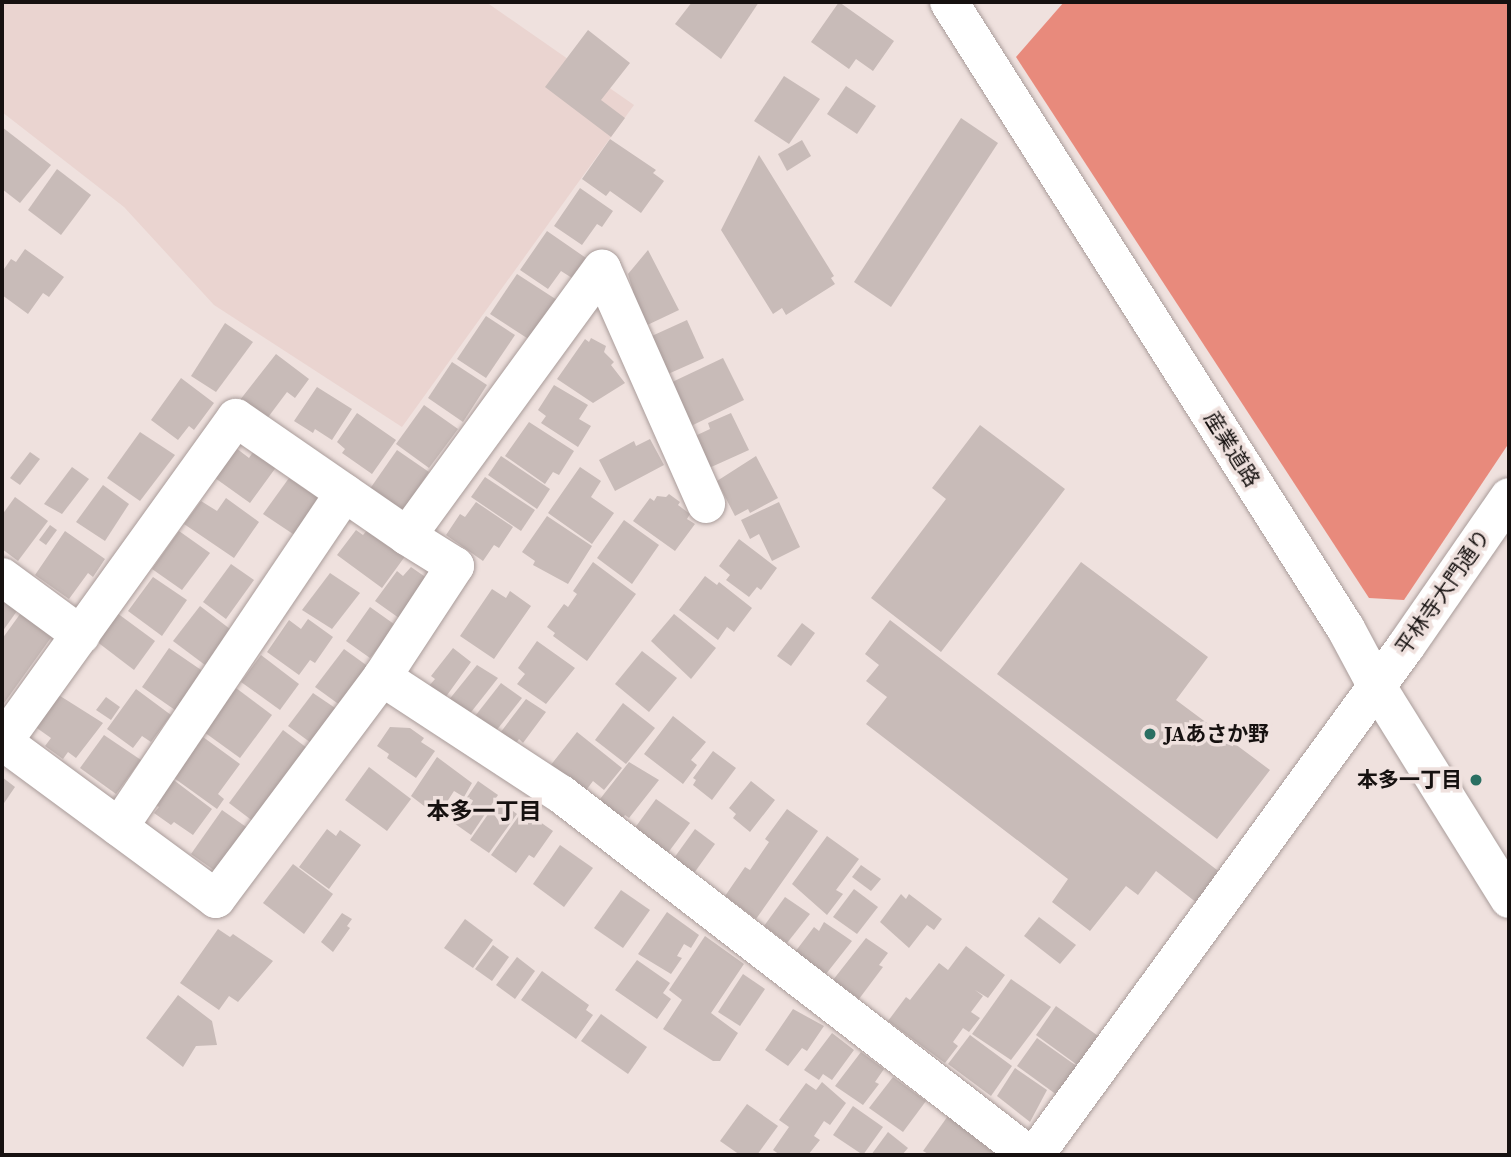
<!DOCTYPE html>
<html>
<head>
<meta charset="utf-8">
<style>
	body { margin:0 }
	#map { position:relative; width:1511px; height:1157px; overflow:hidden; background:#efe1de; font-family:"Source Serif 4","Noto Sans JP",serif }
	div>[style] { position:absolute }
	[style*='--x'] { left:calc(var(--x)*1px); top:calc(var(--y)*1px); width:calc(var(--w)*1px); rotate:calc(var(--a)*1deg) }
	.built>* { inset:0; background:#ead4d0 }
	.forest>* { inset:0; background:#e88a7c }
	.building>* { inset:0; background:#c8bbb8 }
	.roads { filter:drop-shadow(0 0 2px #a99c9a) drop-shadow(0 0 2px #a99c9a) }
	.minor>* { height:38px; margin:-19px; padding:0 19px; transform-origin:19px; border-radius:19px; background:#fff }
	.dots>* { width:19px; height:19px; translate:-50% -50%; box-sizing:border-box; border:4px solid #efe1de; border-radius:50% }
	span { translate:-50% -50%; white-space:nowrap; text-align:center; line-height:1.15; -webkit-text-stroke:7px #efe1de; paint-order:stroke }
	.street-label { font-size:21px; color:#161110 }
	.poi-label { font-size:21px; color:#161110; font-weight:700 }
	.left { translate:0 -50%; text-align:left }
	.right { translate:-100% -50%; text-align:right }
	.neighbourhood-label { font-size:23px; color:#161110; font-weight:700 }
	.frame { position:absolute; inset:0; border:4px solid #161110; pointer-events:none }
</style>
</head>
<body>
<div id="map">
	<div class="built">
		<div style="clip-path:polygon(2px 2px,486px 2px,634px 105px,402px 427px,214px 305px,124px 207px,2px 112px)"></div>
	</div>
	<div class="forest">
		<div style="clip-path:polygon(1064px 2px,1509px 2px,1509px 443px,1404px 600px,1369px 598px,1016px 57px)"></div>
	</div>
	<div class="building">
		<div style="clip-path:polygon(692px 2px,759px 2px,721px 59px,675px 24px)"></div>
		<div style="clip-path:polygon(839px 2px,894px 41px,873px 71px,856px 59px,849px 69px,811px 42px)"></div>
		<div style="clip-path:polygon(588px 30px,630px 63px,601px 100px,625px 118px,611px 137px,545px 87px)"></div>
		<div style="clip-path:polygon(784px 76px,820px 99px,789px 144px,754px 121px)"></div>
		<div style="clip-path:polygon(846px 86px,876px 106px,857px 134px,827px 114px)"></div>
		<div style="clip-path:polygon(961px 118px,998px 143px,891px 307px,854px 282px)"></div>
		<div style="clip-path:polygon(2px 127px,51px 165px,20px 203px,2px 189px)"></div>
		<div style="clip-path:polygon(610px 139px,656px 170px,653px 173px,664px 181px,641px 213px,610px 191px,606px 196px,582px 179px)"></div>
		<div style="clip-path:polygon(802px 140px,811px 156px,787px 171px,778px 154px)"></div>
		<div style="clip-path:polygon(759px 155px,834px 276px,831px 278px,835px 284px,786px 315px,782px 308px,773px 314px,721px 230px)"></div>
		<div style="clip-path:polygon(57px 169px,91px 195px,61px 235px,28px 210px)"></div>
		<div style="clip-path:polygon(580px 188px,613px 211px,602px 227px,597px 224px,582px 245px,554px 226px)"></div>
		<div style="clip-path:polygon(547px 231px,586px 258px,572px 278px,561px 271px,548px 289px,520px 270px)"></div>
		<div style="clip-path:polygon(25px 249px,64px 277px,49px 297px,43px 293px,28px 314px,2px 295px,2px 272px,11px 259px,16px 262px)"></div>
		<div style="clip-path:polygon(648px 250px,679px 310px,641px 328px,625px 294px,633px 291px,628px 274px)"></div>
		<div style="clip-path:polygon(517px 274px,557px 300px,530px 340px,490px 314px)"></div>
		<div style="clip-path:polygon(486px 316px,515px 335px,486px 378px,457px 359px)"></div>
		<div style="clip-path:polygon(687px 320px,704px 358px,659px 378px,643px 340px)"></div>
		<div style="clip-path:polygon(225px 323px,253px 342px,216px 392px,191px 376px)"></div>
		<div style="clip-path:polygon(591px 338px,606px 346px,604px 352px,614px 362px,611px 365px,625px 383px,593px 403px,557px 379px,585px 339px,589px 342px)"></div>
		<div style="clip-path:polygon(276px 354px,309px 379px,295px 398px,287px 392px,266px 420px,240px 400px)"></div>
		<div style="clip-path:polygon(723px 358px,744px 400px,689px 427px,668px 384px)"></div>
		<div style="clip-path:polygon(452px 362px,487px 385px,463px 422px,428px 398px)"></div>
		<div style="clip-path:polygon(181px 378px,214px 403px,194px 430px,189px 426px,178px 440px,151px 420px)"></div>
		<div style="clip-path:polygon(554px 385px,588px 405px,579px 419px,591px 426px,578px 447px,541px 423px,546px 416px,538px 410px)"></div>
		<div style="clip-path:polygon(317px 387px,352px 409px,332px 440px,315px 429px,313px 433px,294px 421px)"></div>
		<div style="clip-path:polygon(424px 405px,458px 429px,429px 468px,396px 444px)"></div>
		<div style="clip-path:polygon(357px 413px,396px 440px,372px 474px,342px 453px,345px 449px,337px 442px)"></div>
		<div style="clip-path:polygon(731px 413px,749px 450px,709px 468px,695px 436px,710px 429px,708px 423px)"></div>
		<div style="clip-path:polygon(529px 422px,574px 451px,559px 475px,553px 472px,545px 484px,505px 456px)"></div>
		<div style="clip-path:polygon(980px 425px,1065px 489px,941px 652px,871px 598px,946px 499px,932px 488px)"></div>
		<div style="clip-path:polygon(140px 432px,175px 455px,140px 501px,107px 478px)"></div>
		<div style="clip-path:polygon(650px 439px,664px 465px,615px 491px,599px 460px,634px 441px,636px 446px)"></div>
		<div style="clip-path:polygon(236px 448px,249px 458px,255px 449px,277px 466px,250px 503px,215px 478px)"></div>
		<div style="clip-path:polygon(397px 450px,429px 472px,400px 515px,367px 493px)"></div>
		<div style="clip-path:polygon(30px 452px,40px 459px,20px 485px,10px 478px)"></div>
		<div style="clip-path:polygon(501px 456px,550px 489px,537px 509px,488px 475px)"></div>
		<div style="clip-path:polygon(756px 456px,778px 498px,750px 513px,748px 509px,735px 516px,717px 481px)"></div>
		<div style="clip-path:polygon(72px 467px,89px 479px,62px 514px,44px 504px)"></div>
		<div style="clip-path:polygon(580px 467px,601px 481px,591px 497px,614px 513px,592px 544px,548px 513px)"></div>
		<div style="clip-path:polygon(485px 477px,535px 510px,521px 531px,471px 497px)"></div>
		<div style="clip-path:polygon(289px 478px,321px 500px,296px 536px,263px 514px)"></div>
		<div style="clip-path:polygon(103px 485px,129px 504px,105px 541px,76px 522px)"></div>
		<div style="clip-path:polygon(669px 494px,680px 502px,678px 505px,690px 514px,687px 519px,695px 524px,675px 551px,633px 521px,650px 498px,654px 501px,657px 496px,666px 497px)"></div>
		<div style="clip-path:polygon(15px 497px,48px 521px,18px 561px,2px 549px,2px 515px)"></div>
		<div style="clip-path:polygon(226px 498px,259px 522px,234px 558px,184px 524px,201px 501px,217px 511px)"></div>
		<div style="clip-path:polygon(476px 502px,513px 527px,499px 548px,494px 545px,483px 561px,446px 535px,460px 514px,465px 517px)"></div>
		<div style="clip-path:polygon(779px 502px,800px 547px,772px 561px,759px 534px,750px 539px,741px 520px)"></div>
		<div style="clip-path:polygon(547px 516px,592px 546px,568px 584px,533px 565px,535px 561px,522px 552px)"></div>
		<div style="clip-path:polygon(624px 520px,659px 545px,632px 584px,597px 558px)"></div>
		<div style="clip-path:polygon(50px 525px,57px 530px,46px 545px,39px 540px)"></div>
		<div style="clip-path:polygon(369px 528px,406px 555px,382px 588px,337px 555px,356px 530px,363px 535px)"></div>
		<div style="clip-path:polygon(65px 531px,105px 559px,93px 577px,88px 573px,69px 599px,35px 575px)"></div>
		<div style="clip-path:polygon(179px 531px,210px 553px,182px 590px,152px 569px)"></div>
		<div style="clip-path:polygon(739px 539px,777px 568px,761px 590px,757px 587px,749px 597px,726px 580px,730px 575px,719px 566px)"></div>
		<div style="clip-path:polygon(593px 562px,636px 594px,587px 661px,553px 636px,555px 633px,547px 627px,564px 604px,568px 607px,577px 594px,573px 591px)"></div>
		<div style="clip-path:polygon(1081px 562px,1208px 657px,1176px 700px,1270px 770px,1217px 839px,997px 674px)"></div>
		<div style="clip-path:polygon(231px 564px,254px 580px,226px 619px,203px 602px)"></div>
		<div style="clip-path:polygon(411px 567px,434px 583px,406px 623px,375px 601px,397px 571px,403px 576px)"></div>
		<div style="clip-path:polygon(330px 573px,360px 593px,332px 629px,302px 610px)"></div>
		<div style="clip-path:polygon(705px 576px,717px 585px,719px 582px,752px 608px,734px 632px,727px 627px,718px 640px,679px 610px)"></div>
		<div style="clip-path:polygon(153px 577px,187px 600px,162px 636px,128px 611px)"></div>
		<div style="clip-path:polygon(492px 589px,506px 598px,510px 591px,531px 606px,494px 659px,460px 636px)"></div>
		<div style="clip-path:polygon(2px 599px,17px 611px,2px 632px)"></div>
		<div style="clip-path:polygon(200px 606px,230px 629px,205px 665px,173px 641px)"></div>
		<div style="clip-path:polygon(370px 607px,408px 634px,383px 642px,370px 658px,346px 641px)"></div>
		<div style="clip-path:polygon(23px 610px,55px 632px,2px 706px,2px 639px)"></div>
		<div style="clip-path:polygon(117px 613px,155px 641px,134px 670px,96px 641px)"></div>
		<div style="clip-path:polygon(674px 614px,716px 648px,691px 679px,651px 641px)"></div>
		<div style="clip-path:polygon(308px 619px,333px 637px,315px 663px,310px 660px,299px 675px,267px 652px,289px 620px,301px 629px)"></div>
		<div style="clip-path:polygon(890px 620px,1221px 873px,1197px 903px,1156px 871px,1138px 895px,1126px 886px,1090px 931px,1052px 902px,1068px 879px,866px 724px,887px 697px,866px 681px,879px 665px,865px 654px)"></div>
		<div style="clip-path:polygon(802px 623px,815px 633px,791px 666px,777px 656px)"></div>
		<div style="clip-path:polygon(537px 641px,575px 668px,546px 704px,517px 684px,525px 674px,518px 668px)"></div>
		<div style="clip-path:polygon(169px 648px,207px 674px,189px 690px,175px 710px,142px 687px)"></div>
		<div style="clip-path:polygon(453px 648px,471px 662px,445px 698px,429px 686px,435px 679px,431px 676px)"></div>
		<div style="clip-path:polygon(344px 649px,373px 670px,344px 708px,315px 687px)"></div>
		<div style="clip-path:polygon(642px 651px,677px 678px,649px 712px,615px 684px)"></div>
		<div style="clip-path:polygon(261px 655px,299px 684px,280px 710px,241px 682px)"></div>
		<div style="clip-path:polygon(477px 665px,498px 678px,468px 716px,448px 701px)"></div>
		<div style="clip-path:polygon(501px 683px,522px 698px,492px 736px,472px 720px)"></div>
		<div style="clip-path:polygon(236px 688px,272px 715px,240px 758px,204px 732px)"></div>
		<div style="clip-path:polygon(136px 689px,171px 715px,151px 742px,142px 736px,133px 748px,107px 729px)"></div>
		<div style="clip-path:polygon(313px 693px,347px 716px,322px 751px,288px 726px)"></div>
		<div style="clip-path:polygon(57px 694px,103px 723px,76px 758px,68px 752px,63px 759px,45px 746px,51px 738px,34px 726px)"></div>
		<div style="clip-path:polygon(106px 697px,120px 707px,111px 720px,96px 710px)"></div>
		<div style="clip-path:polygon(526px 699px,546px 712px,523px 743px,519px 739px,513px 747px,497px 737px)"></div>
		<div style="clip-path:polygon(623px 703px,655px 728px,626px 764px,595px 740px)"></div>
		<div style="clip-path:polygon(673px 716px,706px 742px,691px 760px,697px 765px,683px 784px,644px 754px)"></div>
		<div style="clip-path:polygon(390px 727px,410px 728px,424px 738px,421px 742px,435px 751px,416px 778px,387px 758px,389px 754px,377px 746px)"></div>
		<div style="clip-path:polygon(283px 730px,319px 757px,258px 825px,229px 803px)"></div>
		<div style="clip-path:polygon(577px 732px,622px 768px,604px 790px,593px 781px,584px 793px,550px 766px)"></div>
		<div style="clip-path:polygon(104px 735px,141px 760px,116px 794px,80px 768px)"></div>
		<div style="clip-path:polygon(203px 737px,240px 764px,218px 794px,224px 799px,217px 809px,174px 778px)"></div>
		<div style="clip-path:polygon(713px 751px,736px 768px,712px 800px,693px 785px,696px 780px,693px 778px)"></div>
		<div style="clip-path:polygon(437px 757px,472px 783px,464px 797px,454px 791px,445px 805px,438px 802px,432px 812px,411px 796px)"></div>
		<div style="clip-path:polygon(629px 762px,659px 780px,629px 818px,625px 815px,616px 826px,593px 808px)"></div>
		<div style="clip-path:polygon(369px 767px,411px 799px,387px 831px,345px 800px)"></div>
		<div style="clip-path:polygon(2px 777px,15px 787px,2px 806px)"></div>
		<div style="clip-path:polygon(171px 778px,212px 809px,193px 835px,174px 822px,171px 825px,154px 813px,159px 807px,153px 803px)"></div>
		<div style="clip-path:polygon(478px 781px,498px 795px,471px 835px,451px 821px)"></div>
		<div style="clip-path:polygon(751px 781px,775px 800px,750px 832px,733px 818px,736px 814px,729px 808px)"></div>
		<div style="clip-path:polygon(656px 799px,690px 823px,662px 861px,629px 836px)"></div>
		<div style="clip-path:polygon(498px 800px,517px 814px,489px 853px,470px 840px)"></div>
		<div style="clip-path:polygon(787px 809px,818px 831px,756px 919px,725px 896px,745px 867px,750px 870px,769px 842px,765px 839px)"></div>
		<div style="clip-path:polygon(222px 810px,249px 829px,221px 875px,191px 854px)"></div>
		<div style="clip-path:polygon(523px 810px,553px 831px,534px 858px,529px 855px,516px 873px,491px 855px)"></div>
		<div style="clip-path:polygon(327px 829px,336px 836px,340px 830px,361px 845px,329px 889px,299px 867px)"></div>
		<div style="clip-path:polygon(695px 829px,715px 844px,689px 880px,669px 865px)"></div>
		<div style="clip-path:polygon(827px 836px,859px 859px,836px 890px,843px 894px,827px 915px,792px 884px)"></div>
		<div style="clip-path:polygon(560px 845px,593px 868px,564px 907px,533px 884px)"></div>
		<div style="clip-path:polygon(293px 864px,333px 894px,304px 934px,263px 903px)"></div>
		<div style="clip-path:polygon(861px 865px,881px 879px,871px 891px,852px 877px)"></div>
		<div style="clip-path:polygon(854px 889px,878px 907px,857px 934px,833px 917px)"></div>
		<div style="clip-path:polygon(621px 890px,650px 910px,623px 948px,594px 928px)"></div>
		<div style="clip-path:polygon(901px 894px,906px 899px,909px 894px,942px 919px,934px 930px,927px 925px,909px 948px,880px 922px)"></div>
		<div style="clip-path:polygon(785px 897px,810px 914px,787px 943px,764px 926px)"></div>
		<div style="clip-path:polygon(667px 912px,699px 935px,691px 948px,684px 944px,677px 956px,682px 958px,671px 974px,638px 954px)"></div>
		<div style="clip-path:polygon(342px 913px,352px 919px,347px 926px,350px 928px,333px 952px,321px 942px)"></div>
		<div style="clip-path:polygon(1039px 917px,1076px 945px,1060px 964px,1024px 936px)"></div>
		<div style="clip-path:polygon(465px 919px,493px 940px,473px 968px,444px 948px)"></div>
		<div style="clip-path:polygon(824px 922px,852px 941px,826px 974px,795px 952px,814px 927px,819px 931px)"></div>
		<div style="clip-path:polygon(218px 929px,230px 937px,233px 934px,273px 961px,238px 1002px,229px 996px,219px 1010px,180px 983px)"></div>
		<div style="clip-path:polygon(705px 936px,744px 964px,711px 1013px,738px 1033px,720px 1061px,713px 1061px,663px 1029px,682px 1000px,669px 990px)"></div>
		<div style="clip-path:polygon(866px 938px,888px 953px,879px 965px,883px 967px,859px 999px,833px 980px)"></div>
		<div style="clip-path:polygon(493px 945px,509px 957px,492px 981px,475px 969px)"></div>
		<div style="clip-path:polygon(966px 946px,1005px 975px,988px 998px,975px 990px,983px 996px,971px 1012px,980px 1018px,969px 1032px,963px 1028px,953px 1042px,958px 1046px,945px 1063px,888px 1021px,906px 997px,910px 1000px,939px 963px,948px 970px)"></div>
		<div style="clip-path:polygon(517px 957px,535px 971px,515px 999px,496px 985px)"></div>
		<div style="clip-path:polygon(637px 960px,670px 983px,663px 993px,671px 999px,657px 1019px,615px 990px)"></div>
		<div style="clip-path:polygon(542px 971px,589px 1005px,586px 1010px,593px 1015px,576px 1039px,521px 1000px)"></div>
		<div style="clip-path:polygon(743px 974px,765px 989px,740px 1026px,718px 1012px)"></div>
		<div style="clip-path:polygon(1011px 979px,1051px 1007px,1011px 1060px,972px 1034px)"></div>
		<div style="clip-path:polygon(178px 995px,212px 1021px,217px 1045px,196px 1046px,183px 1067px,146px 1038px)"></div>
		<div style="clip-path:polygon(1056px 1006px,1101px 1038px,1080px 1067px,1036px 1035px)"></div>
		<div style="clip-path:polygon(793px 1009px,824px 1026px,807px 1051px,802px 1048px,788px 1066px,765px 1050px)"></div>
		<div style="clip-path:polygon(601px 1014px,647px 1047px,628px 1074px,581px 1041px)"></div>
		<div style="clip-path:polygon(832px 1033px,854px 1050px,832px 1080px,823px 1074px,819px 1080px,804px 1070px)"></div>
		<div style="clip-path:polygon(970px 1035px,1012px 1066px,991px 1096px,948px 1064px)"></div>
		<div style="clip-path:polygon(1037px 1038px,1078px 1067px,1057px 1095px,1017px 1066px)"></div>
		<div style="clip-path:polygon(861px 1052px,884px 1069px,875px 1082px,879px 1084px,863px 1105px,835px 1086px)"></div>
		<div style="clip-path:polygon(1015px 1068px,1047px 1090px,1030px 1122px,997px 1096px)"></div>
		<div style="clip-path:polygon(893px 1077px,926px 1101px,903px 1132px,869px 1108px)"></div>
		<div style="clip-path:polygon(822px 1082px,846px 1103px,830px 1125px,824px 1121px,814px 1136px,820px 1140px,808px 1155px,780px 1155px,773px 1150px,789px 1127px,779px 1120px,806px 1083px,816px 1090px)"></div>
		<div style="clip-path:polygon(747px 1104px,778px 1126px,757px 1155px,740px 1155px,720px 1141px)"></div>
		<div style="clip-path:polygon(853px 1106px,883px 1127px,863px 1155px,833px 1135px)"></div>
		<div style="clip-path:polygon(950px 1113px,1010px 1155px,930px 1155px,923px 1151px)"></div>
		<div style="clip-path:polygon(888px 1132px,908px 1148px,902px 1155px,871px 1155px)"></div>
	</div>
	<div class="roads">
		<div class="minor">
			<div style="--x:949;--y:2;--w:742;--a:57.66"></div>
			<div style="--x:1346;--y:629;--w:64;--a:61.8"></div>
			<div style="--x:1376;--y:685;--w:252;--a:58.1"></div>
			<div style="--x:2;--y:577;--w:98;--a:36.3"></div>
			<div style="--x:382;--y:677;--w:214;--a:33.2"></div>
			<div style="--x:561;--y:794;--w:591;--a:37.65"></div>
			<div style="--x:2;--y:741;--w:266;--a:36.4"></div>
			<div style="--x:216;--y:899;--w:277;--a:-53.2"></div>
			<div style="--x:382;--y:677;--w:133;--a:-56.7"></div>
			<div style="--x:455;--y:566;--w:57;--a:-148"></div>
			<div style="--x:407;--y:536;--w:331;--a:-53.9"></div>
			<div style="--x:602;--y:269;--w:257;--a:66.1"></div>
			<div style="--x:3;--y:742;--w:399;--a:-54.3"></div>
			<div style="--x:236;--y:418;--w:208;--a:34.6"></div>
			<div style="--x:119;--y:827;--w:403;--a:-56"></div>
			<div style="--x:1035;--y:1155;--w:630;--a:-53.91"></div>
			<div style="--x:1406;--y:646;--w:181;--a:-55.3"></div>
		</div>
	</div>
	<div class="dots">
		<div style="left:1150px;top:734px;background:#2a6f62"></div>
		<div style="left:1476px;top:780px;background:#2a6f62"></div>
	</div>
	<div class="street-label">
		<span style="left:1232px;top:449px;rotate:58deg">産業道路</span>
		<span style="left:1443px;top:592px;rotate:-55deg">平林寺大門通り</span>
	</div>
	<div class="poi-label">
		<span class="left" style="left:1164px;top:734px">JAあさか野</span>
		<span class="right" style="left:1462px;top:780px">本多一丁目</span>
	</div>
	<div class="neighbourhood-label">
		<span style="left:484px;top:811px">本多一丁目</span>
	</div>
	<div class="frame"></div>
</div>
</body>
</html>
